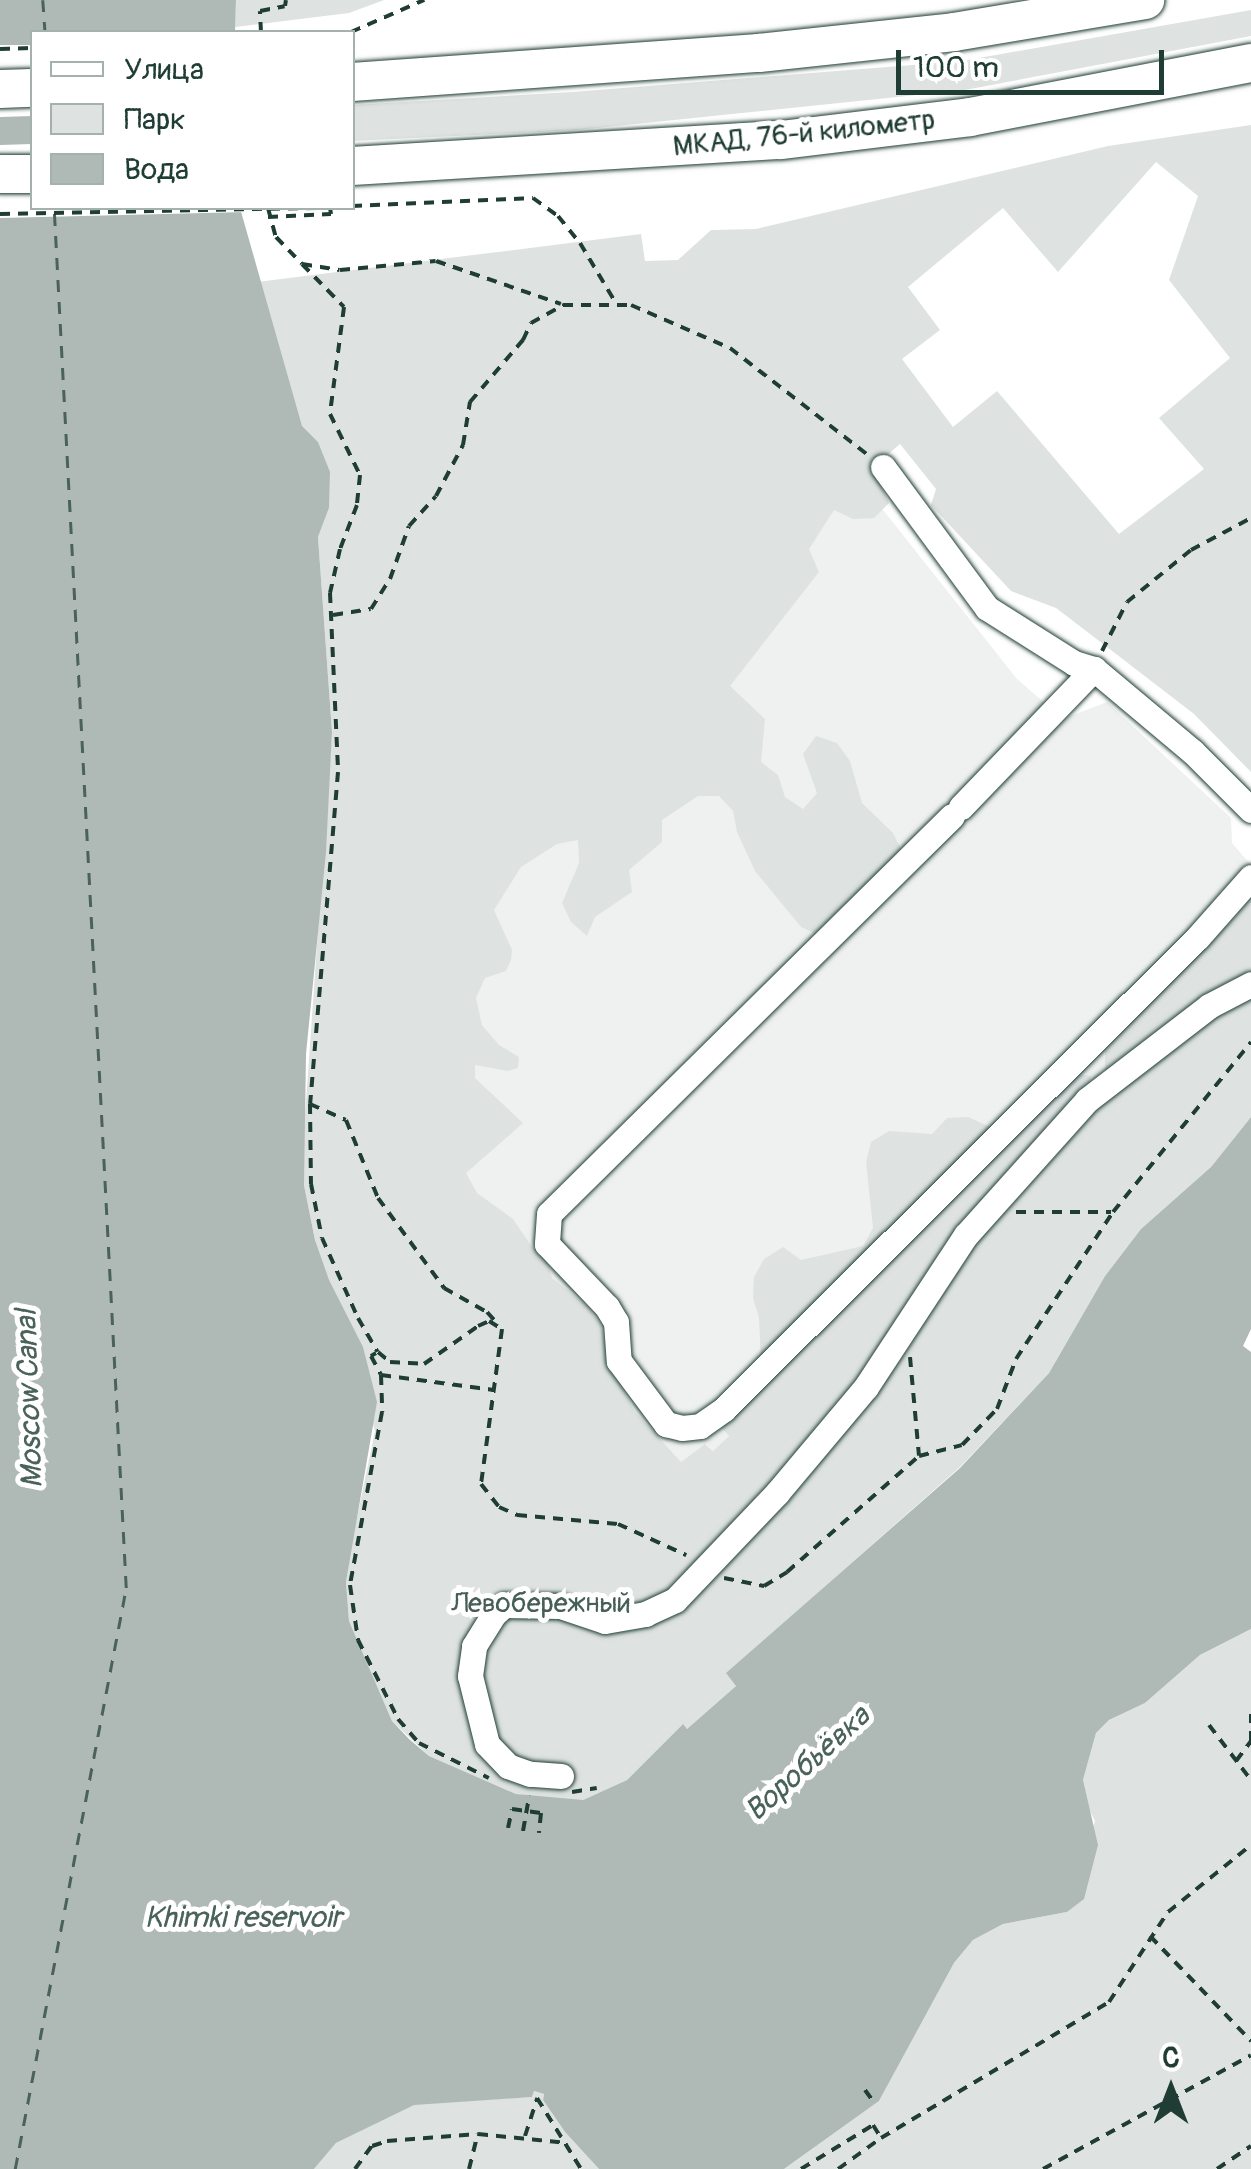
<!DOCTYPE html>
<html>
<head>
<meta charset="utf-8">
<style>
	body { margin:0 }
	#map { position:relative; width:1251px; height:2169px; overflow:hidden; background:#fff; font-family:Pangolin,sans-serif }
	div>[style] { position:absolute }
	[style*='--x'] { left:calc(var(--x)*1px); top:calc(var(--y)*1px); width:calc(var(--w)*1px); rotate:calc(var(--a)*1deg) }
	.built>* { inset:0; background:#eef1f0 }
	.green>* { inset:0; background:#dee3e2 }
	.water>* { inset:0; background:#afbab7 }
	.pier>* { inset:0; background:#fff }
	.ferry>* { height:2.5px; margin-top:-1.25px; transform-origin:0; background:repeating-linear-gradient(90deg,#4a625b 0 12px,transparent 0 22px) }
	.path>* { height:4px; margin-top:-2px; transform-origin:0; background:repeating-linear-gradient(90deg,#1f3d34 0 10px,transparent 0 18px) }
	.roads { filter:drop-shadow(0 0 2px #1f3d34) drop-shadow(0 0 2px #1f3d34) }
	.minor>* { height:25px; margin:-12.5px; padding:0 12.5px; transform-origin:12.5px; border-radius:12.5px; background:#fff }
	.highway>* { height:38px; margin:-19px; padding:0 19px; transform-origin:19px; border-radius:19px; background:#fff }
	.path-bridge>* { height:4px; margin-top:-2px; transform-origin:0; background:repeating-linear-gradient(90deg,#1f3d34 0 10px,transparent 0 18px) }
	span { translate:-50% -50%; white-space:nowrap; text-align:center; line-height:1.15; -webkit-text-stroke:10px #fff; paint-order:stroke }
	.street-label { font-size:28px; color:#1f3d34 }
	.park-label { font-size:28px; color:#455e57 }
	.water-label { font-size:30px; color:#4a625b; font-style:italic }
	.legend { position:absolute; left:30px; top:30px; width:325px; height:180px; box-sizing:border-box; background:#fff; border:2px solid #a5b1ae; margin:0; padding:12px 18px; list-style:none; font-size:30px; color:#1f3d34 }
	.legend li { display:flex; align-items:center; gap:20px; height:50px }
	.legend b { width:50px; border:2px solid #a5b1ae }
	.north { position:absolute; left:1121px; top:2039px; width:100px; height:100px; -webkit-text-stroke:8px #fff; paint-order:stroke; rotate:0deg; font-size:28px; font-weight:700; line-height:40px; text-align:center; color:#1f3d34 }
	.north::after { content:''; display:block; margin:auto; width:35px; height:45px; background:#1f3d34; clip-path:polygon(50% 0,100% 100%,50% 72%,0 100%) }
	.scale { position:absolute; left:896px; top:50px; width:268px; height:45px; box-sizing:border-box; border:5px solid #1f3d34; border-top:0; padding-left:12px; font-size:30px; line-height:35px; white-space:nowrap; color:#1f3d34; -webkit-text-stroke:8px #fff; paint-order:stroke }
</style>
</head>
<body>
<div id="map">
	<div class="built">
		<div style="clip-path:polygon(475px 463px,880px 506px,1017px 679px,1063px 719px,1107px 702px,1231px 818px,1232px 843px,1251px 865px,1251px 897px,1105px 1050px,1105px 1073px,722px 1428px,729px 1436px,713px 1451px,706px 1444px,670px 1472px,421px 1178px)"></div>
	</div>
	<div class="green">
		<div style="clip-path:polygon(236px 0,384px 0,349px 13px,235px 27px)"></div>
		<div style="clip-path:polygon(1251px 10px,1251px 36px,965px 90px,577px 130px,353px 141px,353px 105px,573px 92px,962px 61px)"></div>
		<div style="clip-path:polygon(evenodd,1251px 125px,1251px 772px,1194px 714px,1094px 637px,1056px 608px,1011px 591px,931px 505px,936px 489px,900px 444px,872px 468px,889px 503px,874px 518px,853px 519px,834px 510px,809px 549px,819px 572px,730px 686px,765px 719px,761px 762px,778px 775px,785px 797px,803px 809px,817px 793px,803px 754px,816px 736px,837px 743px,850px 761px,862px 803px,893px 833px,903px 853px,820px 936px,801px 927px,755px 871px,737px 832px,733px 811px,719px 796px,698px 796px,662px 820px,662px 842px,629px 870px,632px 892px,595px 917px,587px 936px,571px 922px,562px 903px,579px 863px,578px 840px,557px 844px,521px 867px,494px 910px,512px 950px,511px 960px,506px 971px,485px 978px,476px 998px,482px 1025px,499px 1045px,519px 1057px,518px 1068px,508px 1071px,475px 1065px,475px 1078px,523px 1123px,466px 1173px,477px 1193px,513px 1219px,532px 1247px,546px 1256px,552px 1278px,586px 1305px,600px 1324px,611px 1365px,634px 1411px,681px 1462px,705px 1444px,713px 1451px,729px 1436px,721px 1427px,762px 1387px,759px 1318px,753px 1298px,754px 1277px,764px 1259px,783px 1247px,801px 1260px,863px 1246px,873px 1228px,866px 1162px,871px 1142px,889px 1131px,932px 1134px,947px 1118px,968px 1117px,1008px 1135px,1070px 1073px,1091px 1076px,1090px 1081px,1096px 1081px,1105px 1073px,1105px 1050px,1251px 897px,1251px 1117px,1211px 1167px,1141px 1229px,1105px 1276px,1049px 1373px,960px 1467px,727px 1673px,736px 1686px,687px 1729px,682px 1725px,627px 1780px,583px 1800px,563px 1801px,516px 1794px,429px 1756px,392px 1721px,349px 1621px,346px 1582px,352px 1542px,375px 1431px,315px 1240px,304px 1185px,303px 1144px,332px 732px,318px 537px,329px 508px,318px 442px,302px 427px,257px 282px,641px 234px,645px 261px,678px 260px,711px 230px,756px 229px,1108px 146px,1251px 125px,1156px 162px,1198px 196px,1169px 280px,1230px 358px,1159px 418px,1204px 469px,1119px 534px,997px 391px,953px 427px,902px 359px,940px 330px,908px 287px,1003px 208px,1058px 272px,1156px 162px)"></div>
		<div style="clip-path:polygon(1251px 1629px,1251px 2169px,784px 2169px,879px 2101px,954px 1963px,973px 1940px,1003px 1924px,1067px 1912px,1095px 1821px,1083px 1797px,1083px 1780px,1096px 1733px,1109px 1720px,1145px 1703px,1200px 1655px)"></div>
		<div style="clip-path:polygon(534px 2091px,544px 2094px,543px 2100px,565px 2132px,599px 2169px,314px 2169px,336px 2143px,414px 2104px,532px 2097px)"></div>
	</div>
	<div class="water">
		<div style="clip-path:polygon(0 0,236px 0,235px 32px,32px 32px,32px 208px,240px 208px,302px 426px,318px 442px,330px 472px,329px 508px,318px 537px,332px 732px,326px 852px,306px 1054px,304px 1185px,315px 1240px,329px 1280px,363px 1347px,377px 1402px,346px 1582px,349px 1621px,392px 1721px,409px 1739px,429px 1756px,516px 1794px,583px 1800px,627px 1780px,683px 1724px,687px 1729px,736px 1686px,726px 1673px,960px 1468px,1049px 1373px,1105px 1276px,1141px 1229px,1211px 1167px,1251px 1117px,1251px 1329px,1243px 1346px,1251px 1352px,1251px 1629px,1200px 1655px,1145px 1703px,1109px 1720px,1096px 1733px,1083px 1780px,1098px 1845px,1084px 1899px,1067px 1912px,1003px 1924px,973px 1940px,954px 1963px,879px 2101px,784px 2169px,599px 2169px,565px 2132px,543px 2100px,544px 2094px,534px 2091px,532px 2097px,414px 2105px,336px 2143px,314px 2169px,0 2169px)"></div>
	</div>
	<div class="pier">
		<div style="clip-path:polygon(0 45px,32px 45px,32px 116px,0 117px)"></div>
		<div style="clip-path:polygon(32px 144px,32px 208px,245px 208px,246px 212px,0 218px,0 145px)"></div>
	</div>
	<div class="ferry">
		<div style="--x:43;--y:0;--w:32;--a:86"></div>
		<div style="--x:15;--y:2169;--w:592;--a:-79.18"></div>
		<div style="--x:126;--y:1588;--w:1382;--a:-92.99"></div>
	</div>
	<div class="path">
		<div style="--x:261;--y:32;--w:21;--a:-93"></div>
		<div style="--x:260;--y:11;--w:25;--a:-11"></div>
		<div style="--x:285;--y:6;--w:6;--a:-81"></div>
		<div style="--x:351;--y:32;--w:80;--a:-23.7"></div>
		<div style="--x:0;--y:49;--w:32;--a:-2"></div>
		<div style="--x:352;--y:206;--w:181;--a:-2.5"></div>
		<div style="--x:533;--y:198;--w:31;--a:36"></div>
		<div style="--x:558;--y:216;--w:35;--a:51"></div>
		<div style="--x:580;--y:243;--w:72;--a:59.2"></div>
		<div style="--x:268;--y:208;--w:30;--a:75"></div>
		<div style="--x:276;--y:237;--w:37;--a:46"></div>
		<div style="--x:302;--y:264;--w:38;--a:9"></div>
		<div style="--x:340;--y:270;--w:96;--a:-5.4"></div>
		<div style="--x:436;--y:261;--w:132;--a:19"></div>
		<div style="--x:268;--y:217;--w:63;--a:-2.7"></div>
		<div style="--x:331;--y:214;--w:6;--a:-99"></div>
		<div style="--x:302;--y:264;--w:60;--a:45.7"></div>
		<div style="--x:344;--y:307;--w:108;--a:97.5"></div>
		<div style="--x:330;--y:414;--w:68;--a:63.8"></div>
		<div style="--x:360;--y:475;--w:30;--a:96"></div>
		<div style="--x:357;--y:505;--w:47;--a:111.1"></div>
		<div style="--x:340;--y:549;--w:45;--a:102.8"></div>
		<div style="--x:330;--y:593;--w:179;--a:87.4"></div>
		<div style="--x:338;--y:772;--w:333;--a:94.8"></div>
		<div style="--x:310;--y:1104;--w:80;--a:89.3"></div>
		<div style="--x:311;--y:1184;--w:55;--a:78.5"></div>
		<div style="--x:322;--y:1238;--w:88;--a:65.8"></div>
		<div style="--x:358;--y:1318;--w:39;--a:60"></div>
		<div style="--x:378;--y:1352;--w:16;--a:40"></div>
		<div style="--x:390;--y:1362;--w:34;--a:3"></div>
		<div style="--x:424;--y:1364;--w:66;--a:-35.1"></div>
		<div style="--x:478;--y:1326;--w:12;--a:-24"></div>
		<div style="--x:489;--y:1321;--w:15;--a:32"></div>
		<div style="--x:502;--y:1329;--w:156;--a:97.7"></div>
		<div style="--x:481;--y:1484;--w:29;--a:52"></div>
		<div style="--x:499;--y:1507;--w:20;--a:24"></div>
		<div style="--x:517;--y:1515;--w:101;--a:5.1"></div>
		<div style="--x:618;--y:1524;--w:75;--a:24.5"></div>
		<div style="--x:333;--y:615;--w:38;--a:-9"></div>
		<div style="--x:371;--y:609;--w:36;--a:-58"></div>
		<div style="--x:390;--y:579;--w:56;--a:-70.3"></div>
		<div style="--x:409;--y:526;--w:40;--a:-48"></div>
		<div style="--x:436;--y:496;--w:58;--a:-62.1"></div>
		<div style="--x:463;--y:445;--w:44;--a:-80.8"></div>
		<div style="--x:470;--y:402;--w:82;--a:-49.5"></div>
		<div style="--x:523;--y:340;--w:19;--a:-65"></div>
		<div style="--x:531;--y:323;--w:37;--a:-29"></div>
		<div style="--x:563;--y:305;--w:68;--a:0"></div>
		<div style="--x:631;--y:305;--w:108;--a:23.5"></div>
		<div style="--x:730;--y:348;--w:175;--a:37.8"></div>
		<div style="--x:1102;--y:651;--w:55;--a:-63"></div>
		<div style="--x:1127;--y:602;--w:82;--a:-39.1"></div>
		<div style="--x:1191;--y:550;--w:68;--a:-28.1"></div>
		<div style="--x:310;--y:1104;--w:39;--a:24"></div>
		<div style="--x:346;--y:1120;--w:84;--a:67.7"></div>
		<div style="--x:378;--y:1198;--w:112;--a:53.7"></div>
		<div style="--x:444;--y:1288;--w:49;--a:29.2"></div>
		<div style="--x:487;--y:1312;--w:15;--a:48"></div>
		<div style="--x:1016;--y:1212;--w:95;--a:0"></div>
		<div style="--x:376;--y:1353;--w:6;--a:149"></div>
		<div style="--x:371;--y:1356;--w:21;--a:62"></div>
		<div style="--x:381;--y:1375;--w:37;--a:88"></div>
		<div style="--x:382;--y:1412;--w:176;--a:100.5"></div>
		<div style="--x:350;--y:1585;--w:56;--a:81.7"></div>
		<div style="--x:358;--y:1640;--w:89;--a:63.1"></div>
		<div style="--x:398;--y:1719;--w:32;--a:49"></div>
		<div style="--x:419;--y:1743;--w:78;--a:26.6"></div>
		<div style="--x:910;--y:1357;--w:99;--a:84.8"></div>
		<div style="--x:381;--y:1375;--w:114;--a:7.6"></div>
		<div style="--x:724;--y:1578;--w:41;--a:11.3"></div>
		<div style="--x:764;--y:1586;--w:27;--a:-31"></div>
		<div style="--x:787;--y:1572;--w:176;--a:-41.3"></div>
		<div style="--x:919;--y:1456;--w:44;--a:-14.3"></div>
		<div style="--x:962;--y:1445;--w:50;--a:-45.8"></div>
		<div style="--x:997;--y:1409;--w:53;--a:-69.2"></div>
		<div style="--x:1016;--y:1359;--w:176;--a:-56.6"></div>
		<div style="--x:1113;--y:1212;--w:219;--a:-50.9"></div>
		<div style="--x:1209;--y:1725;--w:69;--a:52.6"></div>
		<div style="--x:1236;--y:1761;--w:25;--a:-53"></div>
		<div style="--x:1251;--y:1741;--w:27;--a:-90"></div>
		<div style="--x:572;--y:1792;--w:25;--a:-9"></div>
		<div style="--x:508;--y:1828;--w:19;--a:-78"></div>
		<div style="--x:512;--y:1809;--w:29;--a:8"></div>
		<div style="--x:541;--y:1813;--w:20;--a:96"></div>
		<div style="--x:523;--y:1831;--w:36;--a:-80"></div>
		<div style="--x:1150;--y:1936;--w:146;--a:46.1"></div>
		<div style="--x:865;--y:2090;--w:17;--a:54"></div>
		<div style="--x:537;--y:2098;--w:84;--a:58.2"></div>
		<div style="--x:525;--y:2136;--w:40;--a:-72"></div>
		<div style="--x:355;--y:2169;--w:29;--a:-54"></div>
		<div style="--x:372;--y:2146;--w:16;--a:-18"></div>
		<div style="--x:387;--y:2141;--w:91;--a:-4.4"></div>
		<div style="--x:478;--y:2134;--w:90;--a:5.7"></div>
		<div style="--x:469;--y:2169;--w:36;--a:-76"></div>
		<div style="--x:801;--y:2169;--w:84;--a:-31.4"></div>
		<div style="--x:873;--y:2125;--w:15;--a:58"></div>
		<div style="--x:838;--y:2169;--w:53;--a:-35.8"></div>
		<div style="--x:881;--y:2138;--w:265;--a:-30.8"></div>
		<div style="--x:1109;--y:2002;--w:108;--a:-56.8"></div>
		<div style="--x:1168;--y:1912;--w:107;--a:-38.9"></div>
		<div style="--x:1043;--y:2169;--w:237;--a:-28.7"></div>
		<div style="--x:1217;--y:2169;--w:41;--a:-34.1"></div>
	</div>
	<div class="roads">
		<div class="minor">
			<div style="--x:883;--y:467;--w:175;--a:53.6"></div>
			<div style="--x:987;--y:608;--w:103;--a:32.3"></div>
			<div style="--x:1074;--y:663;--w:21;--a:17"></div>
			<div style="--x:1094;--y:669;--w:129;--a:40"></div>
			<div style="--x:1193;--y:752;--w:82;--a:45"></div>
			<div style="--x:961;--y:807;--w:192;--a:-46.1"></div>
			<div style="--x:952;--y:816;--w:566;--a:135.36"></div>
			<div style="--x:549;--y:1214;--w:30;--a:94"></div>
			<div style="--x:547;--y:1244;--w:87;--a:46.4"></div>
			<div style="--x:607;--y:1307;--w:17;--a:59"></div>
			<div style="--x:616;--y:1322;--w:39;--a:86"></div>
			<div style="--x:619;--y:1361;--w:79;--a:53.3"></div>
			<div style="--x:666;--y:1424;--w:16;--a:14"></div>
			<div style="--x:682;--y:1428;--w:18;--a:-6"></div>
			<div style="--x:700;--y:1426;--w:29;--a:-35"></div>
			<div style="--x:724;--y:1409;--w:669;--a:-44.88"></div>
			<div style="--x:1198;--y:937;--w:80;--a:-48.5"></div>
			<div style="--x:561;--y:1776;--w:31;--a:-176"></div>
			<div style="--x:530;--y:1774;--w:23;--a:-160"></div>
			<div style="--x:508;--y:1766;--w:30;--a:-134"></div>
			<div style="--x:487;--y:1744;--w:70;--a:-104"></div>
			<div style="--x:470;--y:1676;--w:30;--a:-82"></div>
			<div style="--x:474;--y:1646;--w:36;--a:-58"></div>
			<div style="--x:493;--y:1615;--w:15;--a:-42"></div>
			<div style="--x:504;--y:1605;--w:56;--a:1"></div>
			<div style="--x:560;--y:1606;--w:47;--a:18.4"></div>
			<div style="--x:605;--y:1621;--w:41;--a:-9.9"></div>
			<div style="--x:645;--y:1614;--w:33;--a:-25"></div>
			<div style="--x:675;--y:1600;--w:148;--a:-46.4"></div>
			<div style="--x:777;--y:1493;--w:138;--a:-50"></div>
			<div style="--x:866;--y:1387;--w:182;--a:-56.7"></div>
			<div style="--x:966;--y:1235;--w:181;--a:-48.1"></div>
			<div style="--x:1087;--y:1100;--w:154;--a:-37.6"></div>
			<div style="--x:1209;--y:1006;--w:47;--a:-27.6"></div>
		</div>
		<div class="highway">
			<div style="--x:352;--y:82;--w:408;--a:-4.1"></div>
			<div style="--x:759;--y:53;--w:196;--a:-6.1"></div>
			<div style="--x:954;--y:32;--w:194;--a:-9.5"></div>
			<div style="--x:0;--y:89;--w:32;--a:-2"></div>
			<div style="--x:352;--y:166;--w:430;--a:-3.5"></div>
			<div style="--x:781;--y:140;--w:190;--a:-6.9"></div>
			<div style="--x:970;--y:117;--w:286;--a:-10.9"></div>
			<div style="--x:0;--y:174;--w:32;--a:0"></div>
		</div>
	</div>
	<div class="path-bridge">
		<div style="--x:0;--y:214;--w:317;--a:-1.1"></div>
	</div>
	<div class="street-label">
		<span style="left:804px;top:134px;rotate:-6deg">МКАД, 76-й километр</span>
	</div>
	<div class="park-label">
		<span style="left:541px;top:1604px">Левобережный</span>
	</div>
	<div class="water-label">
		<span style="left:30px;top:1399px;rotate:-92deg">Moscow Canal</span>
		<span style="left:808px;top:1764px;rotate:-42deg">Воробьёвка</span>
		<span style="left:243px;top:1918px">Khimki reservoir</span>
	</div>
	<ul class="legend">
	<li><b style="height:12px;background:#fff"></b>Улица</li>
	<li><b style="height:28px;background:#dee3e2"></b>Парк</li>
	<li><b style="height:28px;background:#afbab7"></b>Вода</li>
	</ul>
	<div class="north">С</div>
	<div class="scale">100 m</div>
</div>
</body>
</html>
